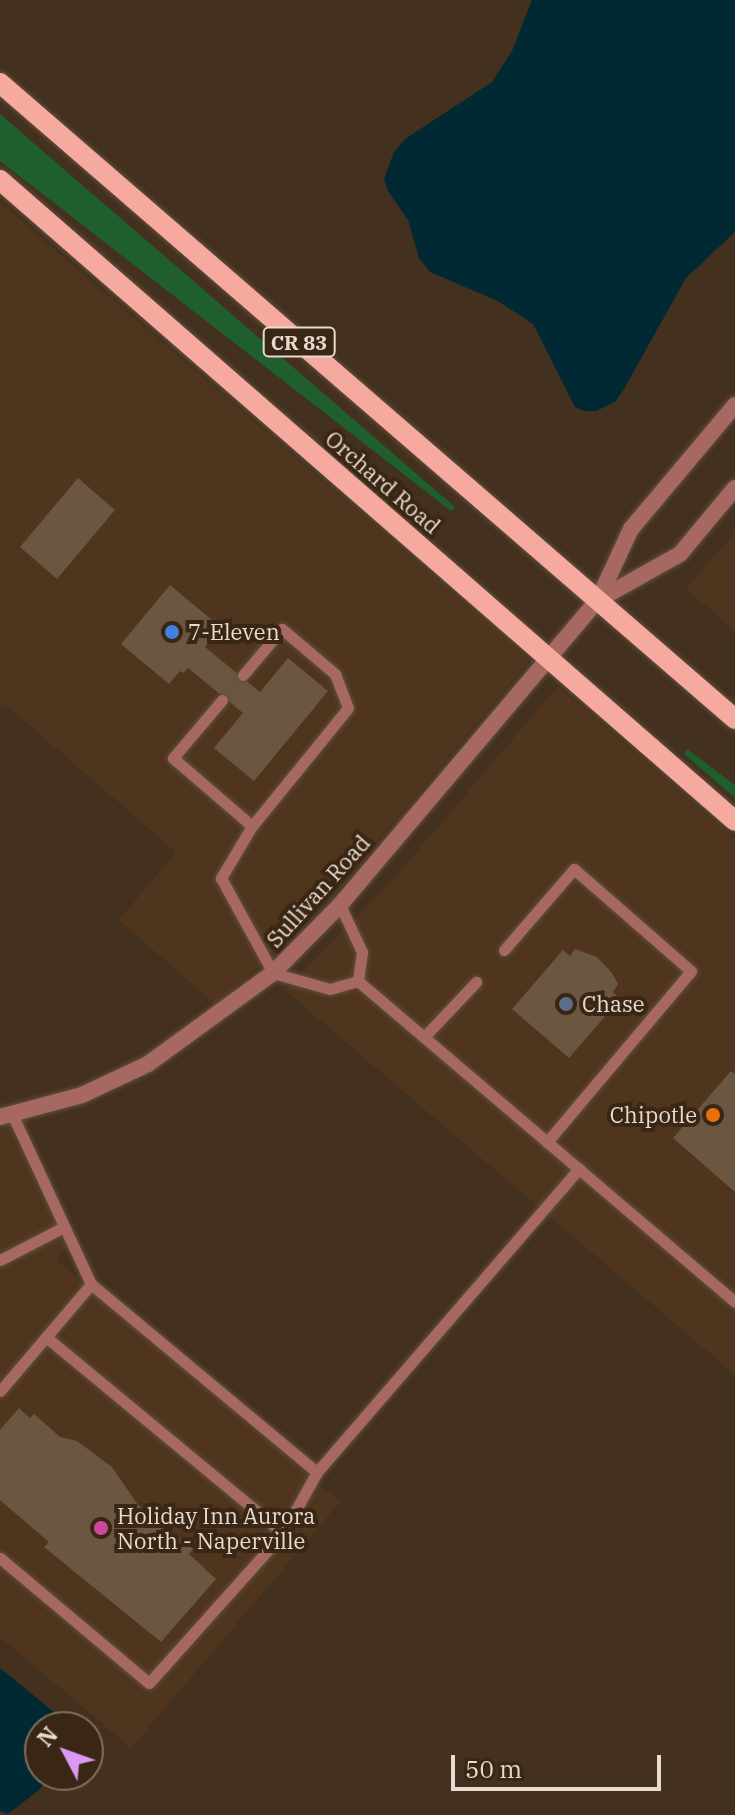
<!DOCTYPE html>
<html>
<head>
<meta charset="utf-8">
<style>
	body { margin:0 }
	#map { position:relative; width:735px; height:1815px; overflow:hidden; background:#44301e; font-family:"IBM Plex Serif",serif }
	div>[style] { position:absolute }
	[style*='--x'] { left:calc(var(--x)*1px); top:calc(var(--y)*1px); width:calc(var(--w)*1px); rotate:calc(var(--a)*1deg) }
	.built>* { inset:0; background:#4f351e }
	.green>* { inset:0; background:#1f5f2e }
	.water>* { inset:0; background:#002934 }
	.building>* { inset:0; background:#6a5641 }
	.roads { filter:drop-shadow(0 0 2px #614f3e) drop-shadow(0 0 2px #614f3e) }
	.service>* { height:11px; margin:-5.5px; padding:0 5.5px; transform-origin:5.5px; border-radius:5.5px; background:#a66860 }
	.minor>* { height:16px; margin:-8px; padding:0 8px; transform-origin:8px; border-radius:8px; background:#a66860 }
	.tertiary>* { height:16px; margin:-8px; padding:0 8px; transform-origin:8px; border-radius:8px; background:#a66860 }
	.primary>* { height:20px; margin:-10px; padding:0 10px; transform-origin:10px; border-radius:10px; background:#f6aa9f }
	.dots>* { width:22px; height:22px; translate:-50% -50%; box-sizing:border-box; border:4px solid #3a2614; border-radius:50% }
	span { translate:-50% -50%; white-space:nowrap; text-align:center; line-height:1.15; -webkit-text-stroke:8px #3a2614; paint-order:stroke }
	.shield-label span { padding:2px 6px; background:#3a2614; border:2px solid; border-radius:6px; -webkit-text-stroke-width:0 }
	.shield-label { font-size:20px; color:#e7dacf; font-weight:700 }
	.street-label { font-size:22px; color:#e7dacf }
	.poi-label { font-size:22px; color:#e7dacf }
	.left { translate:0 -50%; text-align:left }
	.right { translate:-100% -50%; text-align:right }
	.north { position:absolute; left:24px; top:1711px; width:80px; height:80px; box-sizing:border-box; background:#3a2614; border:2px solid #7f6e5f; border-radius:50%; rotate:311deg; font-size:22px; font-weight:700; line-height:32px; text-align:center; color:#e7dacf }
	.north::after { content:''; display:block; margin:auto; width:28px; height:36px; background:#db99f5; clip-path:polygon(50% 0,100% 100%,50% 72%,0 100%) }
	.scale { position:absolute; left:451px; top:1755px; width:210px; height:36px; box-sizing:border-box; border:4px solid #e7dacf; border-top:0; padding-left:10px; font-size:24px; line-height:28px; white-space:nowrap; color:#e7dacf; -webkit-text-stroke:6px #3a2614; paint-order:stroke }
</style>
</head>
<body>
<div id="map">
	<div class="built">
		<div style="clip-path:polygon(0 202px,530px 660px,332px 895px,266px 961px,215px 1004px,119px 920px,176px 852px,5px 704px,0 709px)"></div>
		<div style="clip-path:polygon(735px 532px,735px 631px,686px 589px)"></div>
		<div style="clip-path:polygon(558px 686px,735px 839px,735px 1375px,285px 990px,398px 874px)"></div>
		<div style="clip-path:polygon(7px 1123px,67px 1246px,57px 1261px,340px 1502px,131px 1748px,0 1637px,0 1124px)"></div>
	</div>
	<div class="green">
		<div style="clip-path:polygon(0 114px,455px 507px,451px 511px,0 161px)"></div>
		<div style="clip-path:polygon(687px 749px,735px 785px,735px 798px,684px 754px)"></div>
	</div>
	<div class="water">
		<div style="clip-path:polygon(532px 0,735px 0,735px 232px,686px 278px,624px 389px,615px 402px,596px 411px,584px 411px,575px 407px,533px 324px,498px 301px,430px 272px,419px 258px,408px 220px,388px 191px,384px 179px,394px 152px,405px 139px,492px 82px,512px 51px)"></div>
		<div style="clip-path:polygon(0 1668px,66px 1722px,67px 1727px,40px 1727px,40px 1775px,51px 1775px,39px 1790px,8px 1814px,0 1811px)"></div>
	</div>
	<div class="building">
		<div style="clip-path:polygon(78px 478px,115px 510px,57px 579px,20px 547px)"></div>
		<div style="clip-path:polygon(170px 585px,218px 625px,207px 638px,210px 641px,205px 647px,260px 692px,288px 658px,328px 691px,254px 781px,214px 748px,243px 713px,188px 668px,183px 673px,180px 671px,169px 684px,121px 644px)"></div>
		<div style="clip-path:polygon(575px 949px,597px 957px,612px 973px,618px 984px,613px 992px,620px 999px,569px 1058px,512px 1009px,563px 950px,570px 956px)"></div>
		<div style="clip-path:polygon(731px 1071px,735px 1074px,735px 1192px,673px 1138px)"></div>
		<div style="clip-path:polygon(19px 1408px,30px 1418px,34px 1414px,60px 1437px,77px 1441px,112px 1467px,138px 1505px,193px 1549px,189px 1554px,216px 1579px,161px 1642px,44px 1547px,49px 1542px,0 1500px,0 1430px)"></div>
	</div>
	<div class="roads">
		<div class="service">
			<div style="--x:243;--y:675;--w:60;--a:-49.7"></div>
			<div style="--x:282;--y:629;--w:70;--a:40.3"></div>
			<div style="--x:335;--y:674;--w:36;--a:69"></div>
			<div style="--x:348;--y:708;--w:152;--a:129.1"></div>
			<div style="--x:222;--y:700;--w:76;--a:130.2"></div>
			<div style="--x:173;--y:758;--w:104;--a:40.7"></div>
			<div style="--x:252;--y:826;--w:61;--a:120.8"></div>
			<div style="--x:221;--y:878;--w:108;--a:61.3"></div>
			<div style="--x:273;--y:973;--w:59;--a:15.7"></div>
			<div style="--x:330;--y:989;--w:29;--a:-16"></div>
			<div style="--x:340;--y:905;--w:52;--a:64.9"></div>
			<div style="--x:362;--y:952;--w:29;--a:98"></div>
			<div style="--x:504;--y:950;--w:107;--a:-49.2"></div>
			<div style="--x:574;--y:869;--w:155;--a:41.1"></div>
			<div style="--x:691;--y:971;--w:224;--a:130.1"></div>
			<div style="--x:358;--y:981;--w:495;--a:40.4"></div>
			<div style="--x:424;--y:1037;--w:76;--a:-46.6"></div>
			<div style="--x:0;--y:1260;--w:72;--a:-27.3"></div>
			<div style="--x:91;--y:1284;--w:294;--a:39.8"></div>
			<div style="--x:46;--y:1337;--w:308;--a:39.6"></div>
			<div style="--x:0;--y:1391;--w:140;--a:-49.6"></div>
			<div style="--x:91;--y:1284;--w:185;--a:-114.9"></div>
			<div style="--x:0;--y:1558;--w:194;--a:40"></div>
			<div style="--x:149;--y:1683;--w:201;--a:-48.2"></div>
			<div style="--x:283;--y:1533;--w:70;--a:-60.9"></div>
			<div style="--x:317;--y:1472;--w:401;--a:-49.2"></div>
		</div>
		<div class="minor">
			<div style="--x:0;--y:1117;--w:85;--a:-15"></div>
			<div style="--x:82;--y:1095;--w:73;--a:-25.2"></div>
			<div style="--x:148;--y:1064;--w:155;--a:-36.1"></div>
			<div style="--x:273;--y:973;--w:95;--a:-45.4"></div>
			<div style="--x:340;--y:905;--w:399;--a:-49.8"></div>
		</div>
		<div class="tertiary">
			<div style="--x:598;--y:600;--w:78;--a:-65.1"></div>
			<div style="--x:631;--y:529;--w:162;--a:-50"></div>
			<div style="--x:598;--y:600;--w:94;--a:-29.3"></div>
			<div style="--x:680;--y:554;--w:86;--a:-50.2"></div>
		</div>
		<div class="primary">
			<div style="--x:0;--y:83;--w:972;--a:40.87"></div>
			<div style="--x:0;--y:180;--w:975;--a:41.09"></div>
		</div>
	</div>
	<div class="dots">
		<div style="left:172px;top:632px;background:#3f7fe0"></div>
		<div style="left:566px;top:1004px;background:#5c6f8a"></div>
		<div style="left:713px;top:1115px;background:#e8710a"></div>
		<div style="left:101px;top:1528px;background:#d1479c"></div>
	</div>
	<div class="shield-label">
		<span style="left:299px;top:342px">CR 83</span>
	</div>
	<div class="street-label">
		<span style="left:383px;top:482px;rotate:41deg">Orchard Road</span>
		<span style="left:318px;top:891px;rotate:-48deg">Sullivan Road</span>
	</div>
	<div class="poi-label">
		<span class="left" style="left:188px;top:632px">7-Eleven</span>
		<span class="left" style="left:582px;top:1004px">Chase</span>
		<span class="right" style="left:697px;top:1115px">Chipotle</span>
		<span class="left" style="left:117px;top:1528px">Holiday Inn Aurora<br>North - Naperville</span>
	</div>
	<div class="north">N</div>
	<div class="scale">50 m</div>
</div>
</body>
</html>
